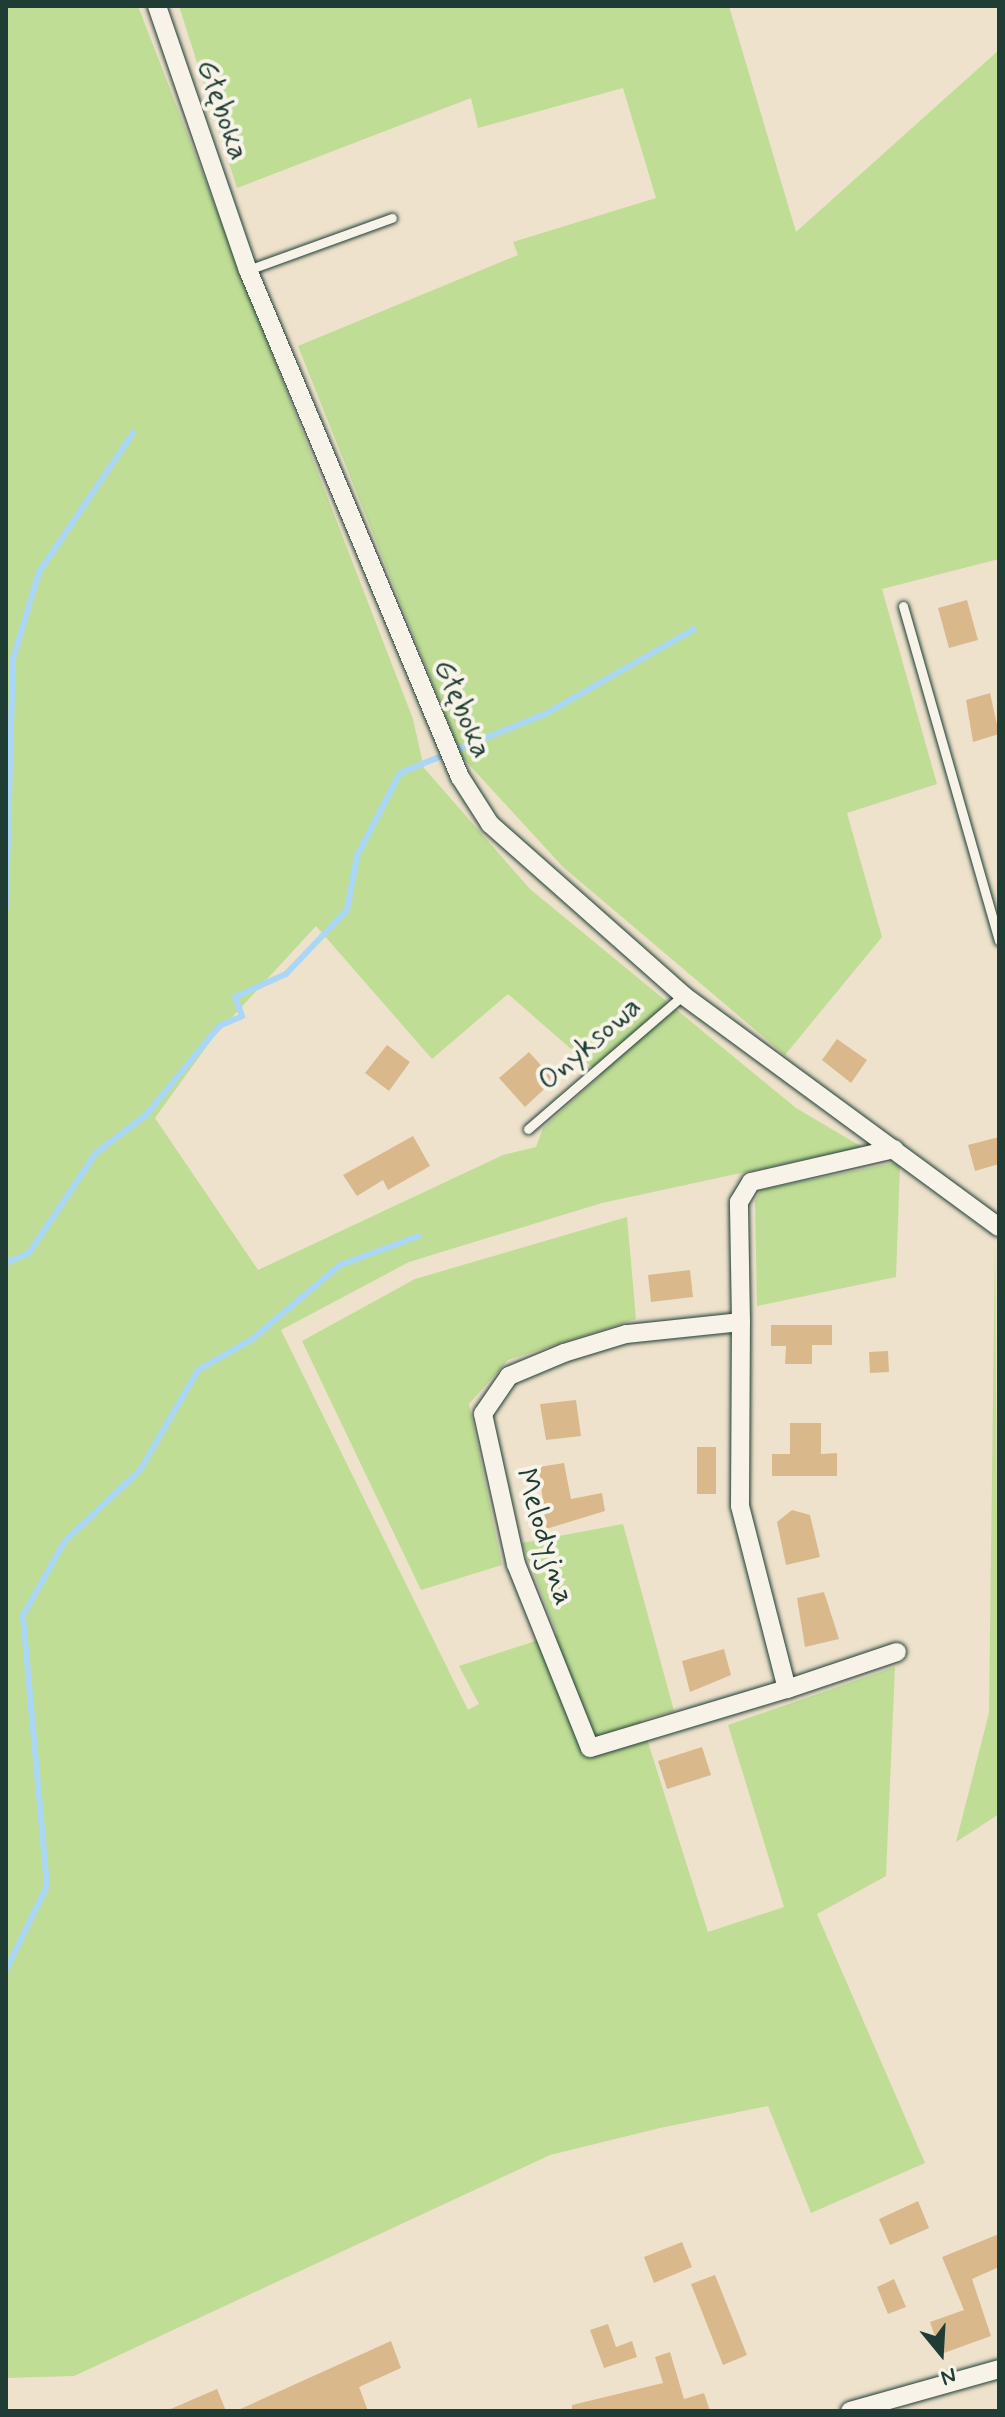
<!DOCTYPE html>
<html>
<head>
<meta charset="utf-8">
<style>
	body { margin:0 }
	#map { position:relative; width:1005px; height:2417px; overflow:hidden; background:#eee2cc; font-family:Mynerve,sans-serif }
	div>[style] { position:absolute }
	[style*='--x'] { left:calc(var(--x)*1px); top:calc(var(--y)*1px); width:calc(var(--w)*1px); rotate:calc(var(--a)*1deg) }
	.green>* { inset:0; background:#bfdd95 }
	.stream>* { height:6px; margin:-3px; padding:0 3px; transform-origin:3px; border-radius:3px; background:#abd7f7 }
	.building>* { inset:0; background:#d9b98c }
	.roads { filter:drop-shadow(0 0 2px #1f3d34) drop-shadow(0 0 2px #1f3d34) }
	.service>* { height:9px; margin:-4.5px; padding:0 4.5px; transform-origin:4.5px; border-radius:4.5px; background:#f7f3e8 }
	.minor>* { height:18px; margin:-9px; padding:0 9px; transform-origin:9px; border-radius:9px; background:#f7f3e8 }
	span { translate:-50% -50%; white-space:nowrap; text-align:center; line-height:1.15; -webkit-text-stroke:8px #f7f3e8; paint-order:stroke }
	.street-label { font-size:30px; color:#1f3d34 }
	.frame { position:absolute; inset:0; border:8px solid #1f3d34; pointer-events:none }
	.north { position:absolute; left:901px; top:2313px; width:80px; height:80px; -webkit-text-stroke:6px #f7f3e8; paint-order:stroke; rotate:162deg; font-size:22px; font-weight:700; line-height:32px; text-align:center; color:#1f3d34 }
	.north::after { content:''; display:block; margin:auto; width:28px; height:36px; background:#1f3d34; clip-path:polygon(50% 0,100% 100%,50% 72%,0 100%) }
</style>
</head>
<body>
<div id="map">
	<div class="green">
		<div style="clip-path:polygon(evenodd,6px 6px,138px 6px,413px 719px,424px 768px,530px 889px,796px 1108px,862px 1147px,602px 1203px,409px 1262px,281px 1330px,468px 1710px,479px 1704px,459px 1666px,557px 1634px,522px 1543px,623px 1524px,674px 1711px,641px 1720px,708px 1932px,784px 1907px,728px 1725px,895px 1667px,886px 1876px,817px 1914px,925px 2163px,811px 2213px,768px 2106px,660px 2128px,550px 2155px,74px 2376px,6px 2378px,6px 6px,316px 926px,432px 1059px,508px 994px,601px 1075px,543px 1128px,536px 1147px,503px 1155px,258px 1270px,155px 1118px,212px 1039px,316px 926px)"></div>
		<div style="clip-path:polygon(179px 6px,729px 6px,796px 232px,999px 50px,999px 559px,882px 589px,937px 784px,847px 813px,882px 937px,785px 1055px,563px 867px,462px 757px,298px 346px,518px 255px,513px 242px,656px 198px,623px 88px,478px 128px,471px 98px,237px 188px)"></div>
		<div style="clip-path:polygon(893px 1163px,900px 1166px,896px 1277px,757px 1306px,755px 1201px,761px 1190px)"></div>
		<div style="clip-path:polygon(627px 1217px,636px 1319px,508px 1360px,469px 1404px,502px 1565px,421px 1590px,302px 1341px,415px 1279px)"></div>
		<div style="clip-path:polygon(995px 1237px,999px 1814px,956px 1842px,989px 1713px)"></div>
	</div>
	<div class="stream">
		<div style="--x:6;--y:907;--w:248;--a:-88.4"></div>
		<div style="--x:13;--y:659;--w:91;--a:-73.4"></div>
		<div style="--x:39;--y:572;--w:168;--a:-55.9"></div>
		<div style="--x:6;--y:1263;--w:25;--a:-23"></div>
		<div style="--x:29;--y:1253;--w:120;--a:-56.2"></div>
		<div style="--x:96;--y:1153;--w:63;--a:-37.2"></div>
		<div style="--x:146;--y:1115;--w:115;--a:-50.6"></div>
		<div style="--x:219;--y:1026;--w:25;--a:-23"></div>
		<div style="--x:242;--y:1016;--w:20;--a:-110"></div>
		<div style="--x:235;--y:997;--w:56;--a:-24.3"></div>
		<div style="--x:286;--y:974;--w:88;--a:-46.4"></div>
		<div style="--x:347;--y:910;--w:55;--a:-79.5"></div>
		<div style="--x:357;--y:856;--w:93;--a:-62.6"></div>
		<div style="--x:400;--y:773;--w:159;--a:-22.2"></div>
		<div style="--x:547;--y:713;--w:169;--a:-29.7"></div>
		<div style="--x:6;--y:1970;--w:93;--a:-64"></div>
		<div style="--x:47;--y:1886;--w:272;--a:-95.1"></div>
		<div style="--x:23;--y:1615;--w:85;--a:-60.4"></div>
		<div style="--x:65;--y:1541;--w:103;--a:-43.4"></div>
		<div style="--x:140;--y:1470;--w:116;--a:-59.9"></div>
		<div style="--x:198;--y:1370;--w:61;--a:-29.5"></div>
		<div style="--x:251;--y:1340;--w:116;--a:-40.1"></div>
		<div style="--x:340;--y:1265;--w:84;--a:-20.2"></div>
	</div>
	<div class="building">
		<div style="clip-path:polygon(967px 600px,978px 640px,949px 648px,938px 608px)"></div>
		<div style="clip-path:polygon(990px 693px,999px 734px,973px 742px,966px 700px)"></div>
		<div style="clip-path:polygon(837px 1039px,867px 1060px,851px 1083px,822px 1060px)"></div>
		<div style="clip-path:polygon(387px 1045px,410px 1062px,389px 1091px,365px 1073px)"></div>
		<div style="clip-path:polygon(529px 1052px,554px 1080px,525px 1107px,499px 1078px)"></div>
		<div style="clip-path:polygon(413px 1136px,430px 1166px,388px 1190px,383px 1180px,357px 1196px,343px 1175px)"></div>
		<div style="clip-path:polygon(999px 1137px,999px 1164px,975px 1171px,968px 1145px)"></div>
		<div style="clip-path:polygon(690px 1270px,693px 1297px,651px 1302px,648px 1275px)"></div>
		<div style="clip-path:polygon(771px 1325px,832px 1325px,832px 1345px,812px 1345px,812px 1364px,785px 1364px,786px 1346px,771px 1346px)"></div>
		<div style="clip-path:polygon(888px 1351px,889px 1372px,870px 1373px,869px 1352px)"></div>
		<div style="clip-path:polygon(576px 1400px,581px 1436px,546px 1440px,540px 1404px)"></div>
		<div style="clip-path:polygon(790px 1423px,821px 1423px,821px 1454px,837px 1453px,837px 1476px,772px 1476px,772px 1454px,790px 1454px)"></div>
		<div style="clip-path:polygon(697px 1447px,716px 1447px,716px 1494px,697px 1494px)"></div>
		<div style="clip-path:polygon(564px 1463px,571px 1499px,602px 1493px,605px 1511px,546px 1529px,539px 1467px)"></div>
		<div style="clip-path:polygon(792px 1510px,810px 1515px,820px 1557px,786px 1565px,777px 1522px)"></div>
		<div style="clip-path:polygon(824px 1592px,839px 1639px,805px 1647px,797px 1598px)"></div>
		<div style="clip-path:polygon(724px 1649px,731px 1675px,690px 1692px,682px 1661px)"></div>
		<div style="clip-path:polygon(702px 1747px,711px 1775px,667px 1789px,658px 1761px)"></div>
		<div style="clip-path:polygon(918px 2201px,929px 2228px,890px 2245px,879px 2219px)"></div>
		<div style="clip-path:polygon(999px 2234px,999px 2267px,972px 2279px,991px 2336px,941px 2354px,930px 2322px,964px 2310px,942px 2257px)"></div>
		<div style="clip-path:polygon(682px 2242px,692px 2267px,654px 2283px,644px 2257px)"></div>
		<div style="clip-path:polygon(715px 2275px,747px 2355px,723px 2365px,691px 2284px)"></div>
		<div style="clip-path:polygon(894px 2279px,906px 2307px,888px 2314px,877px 2287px)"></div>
		<div style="clip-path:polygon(608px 2324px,616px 2347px,632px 2341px,637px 2357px,604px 2368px,590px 2330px)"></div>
		<div style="clip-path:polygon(391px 2341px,401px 2368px,359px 2387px,368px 2411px,236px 2411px)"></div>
		<div style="clip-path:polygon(670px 2352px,684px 2399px,704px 2393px,710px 2411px,572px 2411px,572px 2405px,663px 2383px,655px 2357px)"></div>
		<div style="clip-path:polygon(217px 2389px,226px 2411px,166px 2411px)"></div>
	</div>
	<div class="roads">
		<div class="service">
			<div style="--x:248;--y:270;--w:153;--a:-19.9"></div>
			<div style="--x:903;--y:606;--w:348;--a:74"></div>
			<div style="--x:528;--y:1129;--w:205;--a:-40.8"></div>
		</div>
		<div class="minor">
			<div style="--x:157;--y:6;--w:279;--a:71"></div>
			<div style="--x:248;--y:270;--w:550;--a:67.31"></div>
			<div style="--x:460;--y:777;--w:56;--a:57.4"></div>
			<div style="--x:490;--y:824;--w:258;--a:41.5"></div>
			<div style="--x:683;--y:995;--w:392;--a:36.3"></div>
			<div style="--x:741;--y:1322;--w:116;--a:174"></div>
			<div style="--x:626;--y:1334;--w:65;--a:163"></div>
			<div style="--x:564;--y:1353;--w:60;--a:157.3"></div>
			<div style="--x:509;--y:1376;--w:46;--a:124.4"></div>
			<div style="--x:483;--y:1414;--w:154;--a:77.6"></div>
			<div style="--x:516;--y:1564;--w:198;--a:68.1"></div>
			<div style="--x:590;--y:1748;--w:206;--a:-16.7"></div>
			<div style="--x:787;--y:1689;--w:189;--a:-104.4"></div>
			<div style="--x:740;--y:1506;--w:184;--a:-89.7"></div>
			<div style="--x:741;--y:1322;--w:120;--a:-91"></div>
			<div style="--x:739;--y:1202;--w:23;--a:-59"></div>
			<div style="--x:751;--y:1182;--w:147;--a:-13"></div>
			<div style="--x:787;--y:1689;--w:116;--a:-18.6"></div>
			<div style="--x:850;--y:2411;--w:155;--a:-15.7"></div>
		</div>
	</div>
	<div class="street-label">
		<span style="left:222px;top:110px;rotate:71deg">Głęboka</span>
		<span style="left:462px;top:709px;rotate:67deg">Głęboka</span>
		<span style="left:590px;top:1044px;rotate:-41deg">Onyksowa</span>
		<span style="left:544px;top:1537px;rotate:73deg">Melodyjna</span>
	</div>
	<div class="frame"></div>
	<div class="north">N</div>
</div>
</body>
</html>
